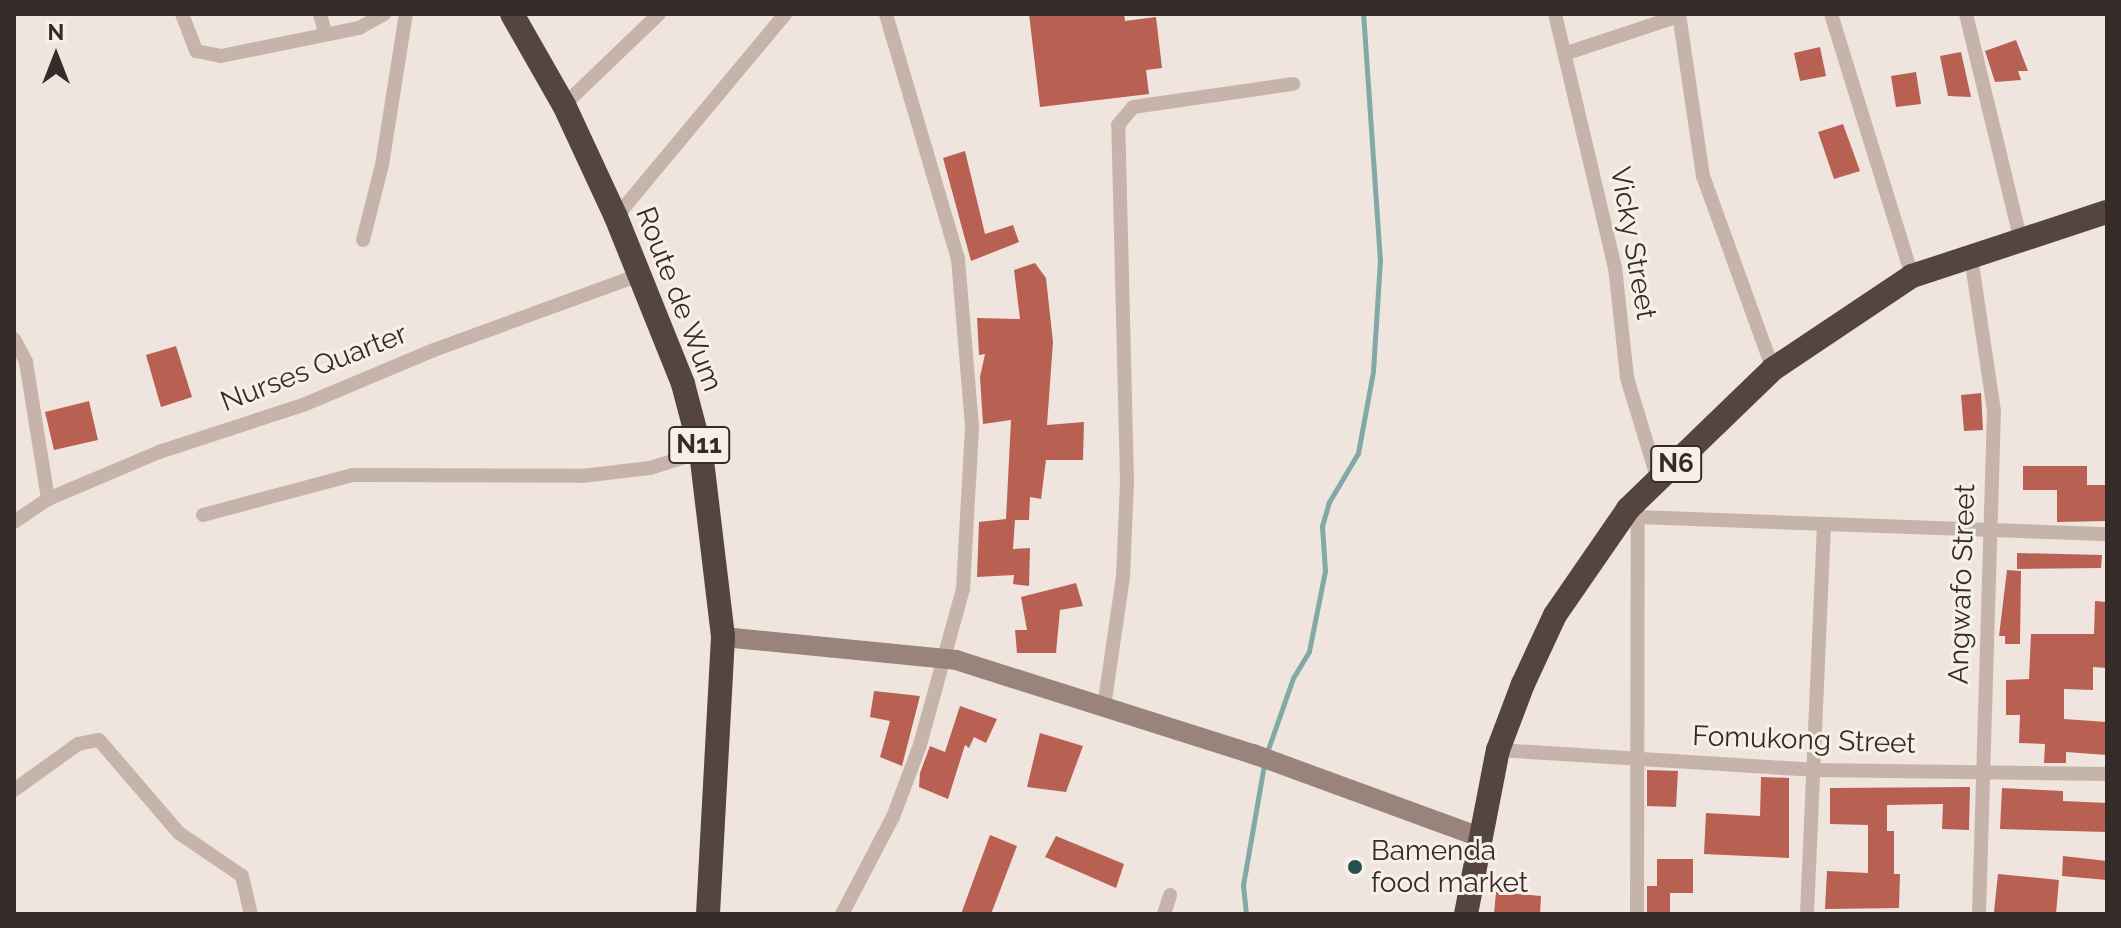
<!DOCTYPE html>
<html>
<head>
<meta charset="utf-8">
<style>
	body { margin:0 }
	#map { position:relative; width:2121px; height:928px; overflow:hidden; background:#efe5de; font-family:Raleway,sans-serif }
	div>[style] { position:absolute }
	[style*='--x'] { left:calc(var(--x)*1px); top:calc(var(--y)*1px); width:calc(var(--w)*1px); rotate:calc(var(--a)*1deg) }
	.stream>* { height:5px; margin:-2.5px; padding:0 2.5px; transform-origin:2.5px; border-radius:2.5px; background:#80a9a7 }
	.building>* { inset:0; background:#b86153 }
	.street>* { height:14px; margin:-7px; padding:0 7px; transform-origin:7px; border-radius:7px; background:#c6b4ab }
	.secondary>* { height:20px; margin:-10px; padding:0 10px; transform-origin:10px; border-radius:10px; background:#99847c }
	.highway>* { height:24px; margin:-12px; padding:0 12px; transform-origin:12px; border-radius:12px; background:#554541 }
	.dots>* { width:22px; height:22px; translate:-50% -50%; box-sizing:border-box; border:4px solid #f7f0e9; border-radius:50% }
	span { translate:-50% -50%; white-space:nowrap; text-align:center; line-height:1.15; -webkit-text-stroke:6px #f7f0e9; paint-order:stroke }
	.shield-label span { padding:2px 6px; background:#f7f0e9; border:2px solid; border-radius:6px; -webkit-text-stroke-width:0 }
	.shield-label { font-size:26px; color:#352c29; font-weight:700 }
	.street-label { font-size:28px; color:#352c29 }
	.poi-label { font-size:28px; color:#352c29 }
	.left { translate:0 -50%; text-align:left }
	.frame { position:absolute; inset:0; border:16px solid #352c29; pointer-events:none }
	.north { position:absolute; left:16px; top:16px; width:80px; height:80px; -webkit-text-stroke:6px #f7f0e9; paint-order:stroke; rotate:0deg; font-size:22px; font-weight:700; line-height:32px; text-align:center; color:#352c29 }
	.north::after { content:''; display:block; margin:auto; width:28px; height:36px; background:#352c29; clip-path:polygon(50% 0,100% 100%,50% 72%,0 100%) }
</style>
</head>
<body>
<div id="map">
	<div class="stream">
		<div style="--x:1266;--y:755;--w:82;--a:-70.7"></div>
		<div style="--x:1293;--y:678;--w:31;--a:-59"></div>
		<div style="--x:1309;--y:651;--w:82;--a:-78.7"></div>
		<div style="--x:1325;--y:571;--w:45;--a:-93.8"></div>
		<div style="--x:1322;--y:526;--w:25;--a:-74"></div>
		<div style="--x:1329;--y:502;--w:57;--a:-59.4"></div>
		<div style="--x:1358;--y:453;--w:83;--a:-79.6"></div>
		<div style="--x:1373;--y:371;--w:110;--a:-86.4"></div>
		<div style="--x:1380;--y:261;--w:248;--a:-93.9"></div>
		<div style="--x:1246;--y:914;--w:29;--a:-96"></div>
		<div style="--x:1243;--y:885;--w:122;--a:-80.1"></div>
	</div>
	<div class="building">
		<div style="clip-path:polygon(1029px 14px,1124px 14px,1125px 21px,1156px 17px,1162px 68px,1146px 70px,1149px 94px,1040px 107px)"></div>
		<div style="clip-path:polygon(2016px 40px,2028px 71px,2018px 71px,2021px 80px,1995px 82px,1985px 51px)"></div>
		<div style="clip-path:polygon(1820px 47px,1826px 76px,1800px 81px,1794px 53px)"></div>
		<div style="clip-path:polygon(1961px 52px,1971px 97px,1948px 96px,1940px 56px)"></div>
		<div style="clip-path:polygon(1916px 72px,1921px 104px,1896px 107px,1891px 76px)"></div>
		<div style="clip-path:polygon(1843px 124px,1860px 171px,1834px 179px,1818px 132px)"></div>
		<div style="clip-path:polygon(965px 151px,985px 234px,1013px 225px,1019px 242px,971px 261px,943px 158px)"></div>
		<div style="clip-path:polygon(1035px 263px,1046px 278px,1053px 342px,1047px 425px,1084px 422px,1083px 460px,1046px 460px,1041px 499px,1030px 497px,1029px 520px,1015px 520px,1013px 549px,1030px 548px,1029px 586px,1013px 584px,1014px 575px,977px 577px,979px 522px,1006px 519px,1011px 420px,983px 424px,980px 377px,985px 354px,979px 355px,977px 318px,1020px 319px,1014px 270px)"></div>
		<div style="clip-path:polygon(176px 346px,192px 397px,161px 407px,146px 355px)"></div>
		<div style="clip-path:polygon(1981px 393px,1983px 430px,1964px 431px,1961px 395px)"></div>
		<div style="clip-path:polygon(89px 401px,98px 440px,54px 450px,45px 412px)"></div>
		<div style="clip-path:polygon(2023px 466px,2087px 466px,2087px 485px,2107px 485px,2107px 521px,2057px 522px,2057px 490px,2023px 490px)"></div>
		<div style="clip-path:polygon(2017px 553px,2102px 555px,2101px 568px,2017px 569px)"></div>
		<div style="clip-path:polygon(2007px 570px,2021px 571px,2020px 644px,2005px 644px,2005px 636px,1999px 636px)"></div>
		<div style="clip-path:polygon(1076px 583px,1083px 606px,1060px 610px,1056px 653px,1017px 653px,1015px 630px,1027px 630px,1021px 597px)"></div>
		<div style="clip-path:polygon(2095px 601px,2107px 602px,2107px 668px,2093px 667px,2093px 690px,2064px 689px,2064px 719px,2107px 722px,2107px 755px,2066px 752px,2066px 763px,2044px 763px,2045px 744px,2019px 743px,2020px 715px,2006px 715px,2006px 680px,2029px 679px,2031px 634px,2094px 634px)"></div>
		<div style="clip-path:polygon(874px 691px,920px 696px,902px 766px,880px 757px,890px 721px,870px 717px)"></div>
		<div style="clip-path:polygon(960px 706px,997px 719px,986px 743px,974px 737px,969px 748px,965px 745px,948px 799px,919px 787px,920px 773px,930px 746px,945px 752px)"></div>
		<div style="clip-path:polygon(1040px 733px,1083px 746px,1066px 792px,1027px 787px)"></div>
		<div style="clip-path:polygon(1647px 770px,1678px 771px,1676px 807px,1647px 806px)"></div>
		<div style="clip-path:polygon(1761px 777px,1789px 778px,1789px 858px,1704px 854px,1706px 813px,1760px 816px)"></div>
		<div style="clip-path:polygon(1970px 787px,1969px 830px,1942px 829px,1943px 804px,1887px 805px,1887px 831px,1894px 831px,1894px 874px,1900px 874px,1899px 908px,1825px 909px,1827px 871px,1868px 873px,1868px 825px,1830px 824px,1830px 788px)"></div>
		<div style="clip-path:polygon(2002px 788px,2063px 791px,2063px 801px,2107px 803px,2107px 832px,2000px 829px)"></div>
		<div style="clip-path:polygon(990px 835px,1017px 846px,991px 914px,961px 914px)"></div>
		<div style="clip-path:polygon(1056px 836px,1124px 864px,1116px 888px,1045px 857px)"></div>
		<div style="clip-path:polygon(2063px 856px,2107px 861px,2107px 880px,2062px 876px)"></div>
		<div style="clip-path:polygon(1657px 859px,1693px 859px,1693px 893px,1670px 893px,1670px 914px,1647px 914px,1647px 886px,1657px 886px)"></div>
		<div style="clip-path:polygon(1998px 874px,2059px 880px,2056px 914px,1994px 912px)"></div>
		<div style="clip-path:polygon(1496px 892px,1541px 896px,1540px 914px,1494px 914px)"></div>
	</div>
	<div class="street">
		<div style="--x:182;--y:14;--w:40;--a:69"></div>
		<div style="--x:196;--y:51;--w:25;--a:11"></div>
		<div style="--x:221;--y:56;--w:141;--a:-11.5"></div>
		<div style="--x:359;--y:28;--w:29;--a:-29"></div>
		<div style="--x:320;--y:14;--w:20;--a:75"></div>
		<div style="--x:1555;--y:14;--w:260;--a:76.7"></div>
		<div style="--x:1615;--y:267;--w:112;--a:83.8"></div>
		<div style="--x:1627;--y:378;--w:107;--a:73.1"></div>
		<div style="--x:1679;--y:14;--w:164;--a:81.6"></div>
		<div style="--x:1703;--y:176;--w:205;--a:70.1"></div>
		<div style="--x:1831;--y:14;--w:274;--a:72.8"></div>
		<div style="--x:1966;--y:14;--w:234;--a:76.4"></div>
		<div style="--x:1567;--y:53;--w:118;--a:-18.3"></div>
		<div style="--x:564;--y:105;--w:132;--a:-43.8"></div>
		<div style="--x:616;--y:217;--w:264;--a:-50.2"></div>
		<div style="--x:363;--y:240;--w:77;--a:-75.8"></div>
		<div style="--x:382;--y:165;--w:153;--a:-81"></div>
		<div style="--x:1971;--y:257;--w:156;--a:81.5"></div>
		<div style="--x:1994;--y:411;--w:503;--a:91.71"></div>
		<div style="--x:14;--y:339;--w:26;--a:62"></div>
		<div style="--x:26;--y:362;--w:139;--a:80.9"></div>
		<div style="--x:1628;--y:509;--w:13;--a:39"></div>
		<div style="--x:1638;--y:517;--w:469;--a:2.1"></div>
		<div style="--x:203;--y:515;--w:154;--a:-15"></div>
		<div style="--x:352;--y:475;--w:230;--a:0.2"></div>
		<div style="--x:582;--y:476;--w:68;--a:-6.7"></div>
		<div style="--x:650;--y:468;--w:53;--a:-17.4"></div>
		<div style="--x:14;--y:522;--w:41;--a:-34.1"></div>
		<div style="--x:48;--y:499;--w:121;--a:-22.9"></div>
		<div style="--x:159;--y:452;--w:151;--a:-18.1"></div>
		<div style="--x:303;--y:405;--w:142;--a:-22.8"></div>
		<div style="--x:434;--y:350;--w:218;--a:-20.1"></div>
		<div style="--x:1104;--y:707;--w:131;--a:-81.7"></div>
		<div style="--x:1123;--y:577;--w:96;--a:-87.6"></div>
		<div style="--x:1127;--y:481;--w:356;--a:-91.4"></div>
		<div style="--x:1118;--y:125;--w:23;--a:-50"></div>
		<div style="--x:1133;--y:107;--w:162;--a:-8.2"></div>
		<div style="--x:1498;--y:750;--w:316;--a:3.6"></div>
		<div style="--x:1813;--y:770;--w:294;--a:0.8"></div>
		<div style="--x:14;--y:790;--w:79;--a:-35.7"></div>
		<div style="--x:78;--y:744;--w:21;--a:-11"></div>
		<div style="--x:99;--y:740;--w:123;--a:49.3"></div>
		<div style="--x:179;--y:833;--w:76;--a:34.3"></div>
		<div style="--x:242;--y:876;--w:39;--a:77"></div>
		<div style="--x:842;--y:914;--w:110;--a:-62.3"></div>
		<div style="--x:893;--y:817;--w:77;--a:-69.4"></div>
		<div style="--x:920;--y:745;--w:162;--a:-74.6"></div>
		<div style="--x:963;--y:589;--w:163;--a:-86.8"></div>
		<div style="--x:972;--y:426;--w:168;--a:-94.8"></div>
		<div style="--x:958;--y:259;--w:255;--a:-106.4"></div>
		<div style="--x:1164;--y:914;--w:20;--a:-72"></div>
		<div style="--x:1637;--y:914;--w:397;--a:-89.9"></div>
		<div style="--x:1807;--y:914;--w:389;--a:-87.5"></div>
	</div>
	<div class="secondary">
		<div style="--x:723;--y:637;--w:234;--a:5.6"></div>
		<div style="--x:956;--y:660;--w:312;--a:17.6"></div>
		<div style="--x:1253;--y:754;--w:239;--a:20.1"></div>
	</div>
	<div class="highway">
		<div style="--x:512;--y:14;--w:105;--a:60.3"></div>
		<div style="--x:564;--y:105;--w:123;--a:65.1"></div>
		<div style="--x:616;--y:217;--w:180;--a:68.1"></div>
		<div style="--x:683;--y:384;--w:70;--a:75.2"></div>
		<div style="--x:701;--y:452;--w:186;--a:83.2"></div>
		<div style="--x:723;--y:637;--w:277;--a:93.1"></div>
		<div style="--x:1466;--y:914;--w:167;--a:-79"></div>
		<div style="--x:1498;--y:750;--w:71;--a:-69.3"></div>
		<div style="--x:1523;--y:684;--w:76;--a:-65.1"></div>
		<div style="--x:1555;--y:615;--w:129;--a:-55.4"></div>
		<div style="--x:1628;--y:509;--w:202;--a:-44"></div>
		<div style="--x:1773;--y:369;--w:167;--a:-33.8"></div>
		<div style="--x:1912;--y:276;--w:205;--a:-18.2"></div>
	</div>
	<div class="dots">
		<div style="left:1355px;top:867px;background:#245150"></div>
	</div>
	<div class="shield-label">
		<span style="left:699px;top:445px">N11</span>
		<span style="left:1676px;top:464px">N6</span>
	</div>
	<div class="street-label">
		<span style="left:1633px;top:243px;rotate:80deg">Vicky Street</span>
		<span style="left:679px;top:299px;rotate:69deg">Route de Wum</span>
		<span style="left:314px;top:368px;rotate:-21deg">Nurses Quarter</span>
		<span style="left:1962px;top:584px;rotate:-88deg">Angwafo Street</span>
		<span style="left:1804px;top:740px;rotate:2deg">Fomukong Street</span>
	</div>
	<div class="poi-label">
		<span class="left" style="left:1371px;top:867px">Bamenda<br>food market</span>
	</div>
	<div class="frame"></div>
	<div class="north">N</div>
</div>
</body>
</html>
